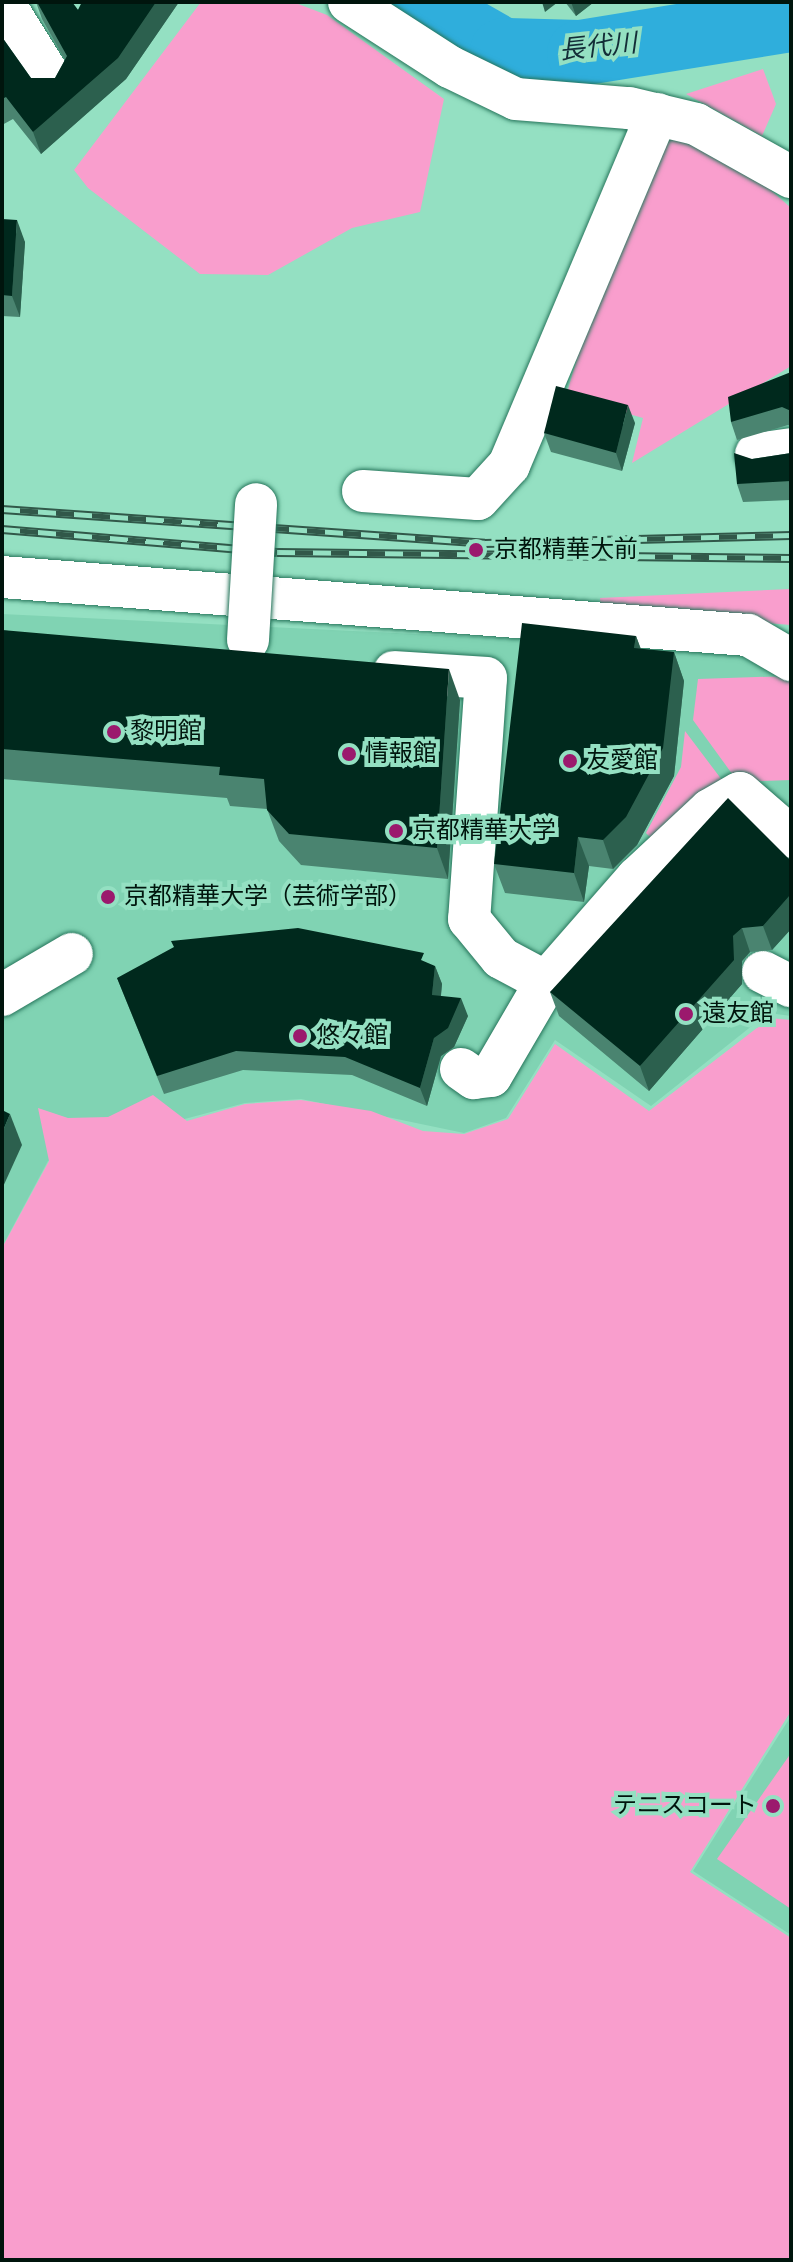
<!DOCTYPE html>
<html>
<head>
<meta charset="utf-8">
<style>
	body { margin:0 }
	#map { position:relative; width:793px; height:2262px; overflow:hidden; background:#94e0c2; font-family:"Times New Roman","Noto Sans JP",serif }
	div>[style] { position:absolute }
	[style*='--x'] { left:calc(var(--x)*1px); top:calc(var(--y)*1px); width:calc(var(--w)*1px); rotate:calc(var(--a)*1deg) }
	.built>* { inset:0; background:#80d3b3 }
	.green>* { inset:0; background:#f99ecd }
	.river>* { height:66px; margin:-33px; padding:0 33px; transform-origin:33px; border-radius:33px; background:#2faedc }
	.roads { filter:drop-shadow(0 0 2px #26755b) drop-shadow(0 0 2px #26755b) }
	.minor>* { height:42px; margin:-21px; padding:0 21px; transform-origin:21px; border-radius:21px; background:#fff }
	.rail>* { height:9px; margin-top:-4.5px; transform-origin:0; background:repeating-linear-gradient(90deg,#94e0c2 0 18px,#315849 0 36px); box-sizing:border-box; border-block:2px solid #315849 }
	.bridges { filter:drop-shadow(0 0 2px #26755b) drop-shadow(0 0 2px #26755b) }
	.minor-bridge>* { height:42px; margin:-21px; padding:0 21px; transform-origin:21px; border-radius:21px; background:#fff }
	.wall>* { inset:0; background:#4a8470 }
	.shaded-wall>* { inset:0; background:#2c604e }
	.building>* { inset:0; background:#00291d }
	.dots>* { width:22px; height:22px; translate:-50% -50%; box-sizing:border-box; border:4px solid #94e0c2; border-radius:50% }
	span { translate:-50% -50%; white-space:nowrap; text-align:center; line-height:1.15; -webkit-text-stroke:8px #94e0c2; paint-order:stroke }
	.poi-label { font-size:24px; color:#00150d }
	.left { translate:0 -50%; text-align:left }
	.right { translate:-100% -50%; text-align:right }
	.water-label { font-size:26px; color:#132d37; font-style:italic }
	.frame { position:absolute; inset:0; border:4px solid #00150d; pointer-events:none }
</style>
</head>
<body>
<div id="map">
	<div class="built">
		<div style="clip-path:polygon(2px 614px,747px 650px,791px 636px,791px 1016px,768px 1013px,651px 1106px,555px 1040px,506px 1118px,464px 1133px,301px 1099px,245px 1103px,75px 1148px,48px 1161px,2px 1247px)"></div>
		<div style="clip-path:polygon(791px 1716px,791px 1935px,693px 1871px)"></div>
	</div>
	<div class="green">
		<div style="clip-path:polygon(201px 2px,293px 2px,327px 15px,444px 99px,420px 212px,352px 228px,268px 275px,200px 274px,88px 188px,74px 170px)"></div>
		<div style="clip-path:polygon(763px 69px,776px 104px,762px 136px,686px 94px)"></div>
		<div style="clip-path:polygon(663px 133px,745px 167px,791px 208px,791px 366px,632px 463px,643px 418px,566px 396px,597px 290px)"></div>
		<div style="clip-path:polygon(791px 589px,791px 625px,601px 611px,600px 598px)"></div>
		<div style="clip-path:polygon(791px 676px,791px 780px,738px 782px,693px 720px,698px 679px)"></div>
		<div style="clip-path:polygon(685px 731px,728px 788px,657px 844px,646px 833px,681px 767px)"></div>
		<div style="clip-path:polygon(770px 1018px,791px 1020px,791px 1711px,690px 1872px,791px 1938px,791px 2260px,2px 2260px,2px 1248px,49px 1161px,38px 1108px,68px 1118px,108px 1117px,153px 1095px,187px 1121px,245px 1104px,301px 1100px,371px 1111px,423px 1131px,464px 1134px,508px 1119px,555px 1044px,649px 1111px)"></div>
		<div style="clip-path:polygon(791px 1753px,791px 1909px,717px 1859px)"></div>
	</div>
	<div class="river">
		<div style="--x:417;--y:2;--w:99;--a:29.7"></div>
		<div style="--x:503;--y:51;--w:77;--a:1.5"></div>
		<div style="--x:580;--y:53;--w:214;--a:-9.2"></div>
	</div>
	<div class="roads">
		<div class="minor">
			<div style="--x:3;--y:2;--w:91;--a:58.1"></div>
			<div style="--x:349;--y:2;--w:120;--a:32.8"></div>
			<div style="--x:450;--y:67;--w:73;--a:25.9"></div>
			<div style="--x:516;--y:99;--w:113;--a:4.6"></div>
			<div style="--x:629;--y:108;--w:69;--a:13.4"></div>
			<div style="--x:696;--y:124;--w:109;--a:29.2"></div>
			<div style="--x:756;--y:454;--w:35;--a:-8"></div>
			<div style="--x:363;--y:491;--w:115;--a:4"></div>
			<div style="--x:478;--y:499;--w:46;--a:-47.6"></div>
			<div style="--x:509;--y:465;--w:381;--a:-67.1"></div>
			<div style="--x:2;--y:577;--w:748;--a:4.45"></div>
			<div style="--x:748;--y:635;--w:50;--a:30.2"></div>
			<div style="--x:394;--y:672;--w:92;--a:3.7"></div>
			<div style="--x:486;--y:678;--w:242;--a:94"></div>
			<div style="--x:469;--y:919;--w:50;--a:50.6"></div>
			<div style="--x:501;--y:958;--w:51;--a:28.1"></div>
			<div style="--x:763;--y:972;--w:31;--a:27"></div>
			<div style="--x:2;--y:995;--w:81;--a:-30.4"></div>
			<div style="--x:461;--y:1069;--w:16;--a:35"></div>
			<div style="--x:474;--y:1078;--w:17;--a:-7"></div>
			<div style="--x:491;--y:1076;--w:109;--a:-59.7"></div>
			<div style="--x:546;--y:982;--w:138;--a:-48.8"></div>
			<div style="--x:637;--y:878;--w:100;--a:-43"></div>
			<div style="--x:710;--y:810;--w:34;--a:-30"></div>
			<div style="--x:740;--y:793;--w:67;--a:40.8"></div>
		</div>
	</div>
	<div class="rail">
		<div style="--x:2;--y:509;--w:484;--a:4"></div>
		<div style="--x:485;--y:543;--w:306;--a:-1.5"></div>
		<div style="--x:2;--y:529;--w:276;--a:4.8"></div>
		<div style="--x:277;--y:552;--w:514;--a:0.67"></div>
	</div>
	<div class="bridges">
		<div class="minor-bridge">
			<div style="--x:248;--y:640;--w:136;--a:-86.6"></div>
		</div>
	</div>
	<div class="wall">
		<div style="clip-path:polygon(36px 2px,72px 2px,78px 10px,82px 2px,179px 2px,126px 79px,41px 154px,13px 119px,2px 125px,2px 37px,31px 78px,55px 78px,65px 60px,42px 19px)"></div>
		<div style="clip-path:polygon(565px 2px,594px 2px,576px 16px)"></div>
		<div style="clip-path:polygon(2px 219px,25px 242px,20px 317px,2px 316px)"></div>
		<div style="clip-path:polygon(791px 372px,791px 426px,788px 425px,737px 440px,731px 422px)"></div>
		<div style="clip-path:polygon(635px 423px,622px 471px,551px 452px,544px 433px)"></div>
		<div style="clip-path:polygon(791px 453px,791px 500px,743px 502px,737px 484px,752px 459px)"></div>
		<div style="clip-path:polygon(2px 630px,460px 700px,448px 879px,301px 865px,279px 841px,267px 809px,230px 806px,227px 798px,2px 779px)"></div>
		<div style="clip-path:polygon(636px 636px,641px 649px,674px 652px,684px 681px,674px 776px,637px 845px,613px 869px,589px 866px,584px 902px,505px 893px,494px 864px)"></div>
		<div style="clip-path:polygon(791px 861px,791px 929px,772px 950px,750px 952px,742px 961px,742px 984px,649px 1091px,559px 1016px,550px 992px)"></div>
		<div style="clip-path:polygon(435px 966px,442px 984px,441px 996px,468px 1016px,454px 1047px,441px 1056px,427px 1106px,352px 1075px,243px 1070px,164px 1094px,117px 978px)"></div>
	</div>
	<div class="shaded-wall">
		<div style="clip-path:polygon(156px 2px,179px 2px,126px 79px,41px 154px,33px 132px)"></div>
		<div style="clip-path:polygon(542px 2px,558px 2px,545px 12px)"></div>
		<div style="clip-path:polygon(571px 2px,594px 2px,576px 16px)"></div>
		<div style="clip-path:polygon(17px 220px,25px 242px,20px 317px,12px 296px)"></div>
		<div style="clip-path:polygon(628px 405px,635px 423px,622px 471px,616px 453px)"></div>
		<div style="clip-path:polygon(636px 636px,646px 664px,634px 648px)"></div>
		<div style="clip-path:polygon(674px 652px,684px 681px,674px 776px,637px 845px,613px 869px,603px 840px)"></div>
		<div style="clip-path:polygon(449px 669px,460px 700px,448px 879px,437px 848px)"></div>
		<div style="clip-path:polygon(578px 837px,589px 866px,584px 902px,574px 873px)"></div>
		<div style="clip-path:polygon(791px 894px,791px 929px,772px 950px,763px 926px)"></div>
		<div style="clip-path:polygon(742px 928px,750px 952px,742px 961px,742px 984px,649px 1091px,640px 1066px,733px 936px)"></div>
		<div style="clip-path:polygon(435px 966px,442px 984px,439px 1013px,432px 995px)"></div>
		<div style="clip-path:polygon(461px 998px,468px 1016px,454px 1047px,441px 1056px,427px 1106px,420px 1088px,434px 1038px)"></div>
		<div style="clip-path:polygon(10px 1114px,22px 1145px,2px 1189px,2px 1133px)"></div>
	</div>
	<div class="building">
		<div style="clip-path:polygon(37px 2px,72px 2px,78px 10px,82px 2px,156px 2px,118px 58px,33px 132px,6px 97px,2px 99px,2px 37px,31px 78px,55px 78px,67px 56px)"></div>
		<div style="clip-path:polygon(2px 219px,17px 220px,12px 296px,2px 295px)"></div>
		<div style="clip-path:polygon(791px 372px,791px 411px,782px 407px,731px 422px,728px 397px)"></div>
		<div style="clip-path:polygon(556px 386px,628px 405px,616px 453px,544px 433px)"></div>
		<div style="clip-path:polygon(734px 453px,752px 459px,791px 453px,791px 481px,737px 484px)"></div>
		<div style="clip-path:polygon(522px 623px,636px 636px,634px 648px,674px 652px,663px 748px,626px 817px,603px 840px,578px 837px,574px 873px,494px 864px)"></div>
		<div style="clip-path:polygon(2px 630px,449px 669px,437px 848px,289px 834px,267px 810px,264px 779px,219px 775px,220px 767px,2px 749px)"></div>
		<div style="clip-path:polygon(728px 798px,791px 861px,791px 894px,763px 926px,742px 928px,733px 936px,734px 960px,640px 1066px,550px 992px)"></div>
		<div style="clip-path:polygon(298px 928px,424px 953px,421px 960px,435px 966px,432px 995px,461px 998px,448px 1028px,434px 1038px,420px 1088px,345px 1057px,236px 1051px,157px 1076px,117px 978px,174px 947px,171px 941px)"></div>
		<div style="clip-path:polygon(2px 1110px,10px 1114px,2px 1133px)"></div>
	</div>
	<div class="dots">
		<div style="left:476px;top:550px;background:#9b196d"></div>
		<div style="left:114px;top:732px;background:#9b196d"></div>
		<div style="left:349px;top:754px;background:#9b196d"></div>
		<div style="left:570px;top:761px;background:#9b196d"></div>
		<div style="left:396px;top:831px;background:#9b196d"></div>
		<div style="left:108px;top:897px;background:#9b196d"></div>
		<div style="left:686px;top:1014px;background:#9b196d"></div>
		<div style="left:300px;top:1036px;background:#9b196d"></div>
		<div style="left:773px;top:1806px;background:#9b196d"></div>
	</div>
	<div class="poi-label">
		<span class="left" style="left:494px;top:550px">京都精華大前</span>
		<span class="left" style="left:130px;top:732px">黎明館</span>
		<span class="left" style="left:365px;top:754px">情報館</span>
		<span class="left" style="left:586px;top:761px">友愛館</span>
		<span class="left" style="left:412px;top:831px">京都精華大学</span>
		<span class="left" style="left:124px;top:897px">京都精華大学（芸術学部）</span>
		<span class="left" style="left:702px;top:1014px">遠友館</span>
		<span class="left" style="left:316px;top:1036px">悠々館</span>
		<span class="right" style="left:757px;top:1806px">テニスコート</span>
	</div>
	<div class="water-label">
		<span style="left:598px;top:47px;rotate:-6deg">長代川</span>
	</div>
	<div class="frame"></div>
</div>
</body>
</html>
